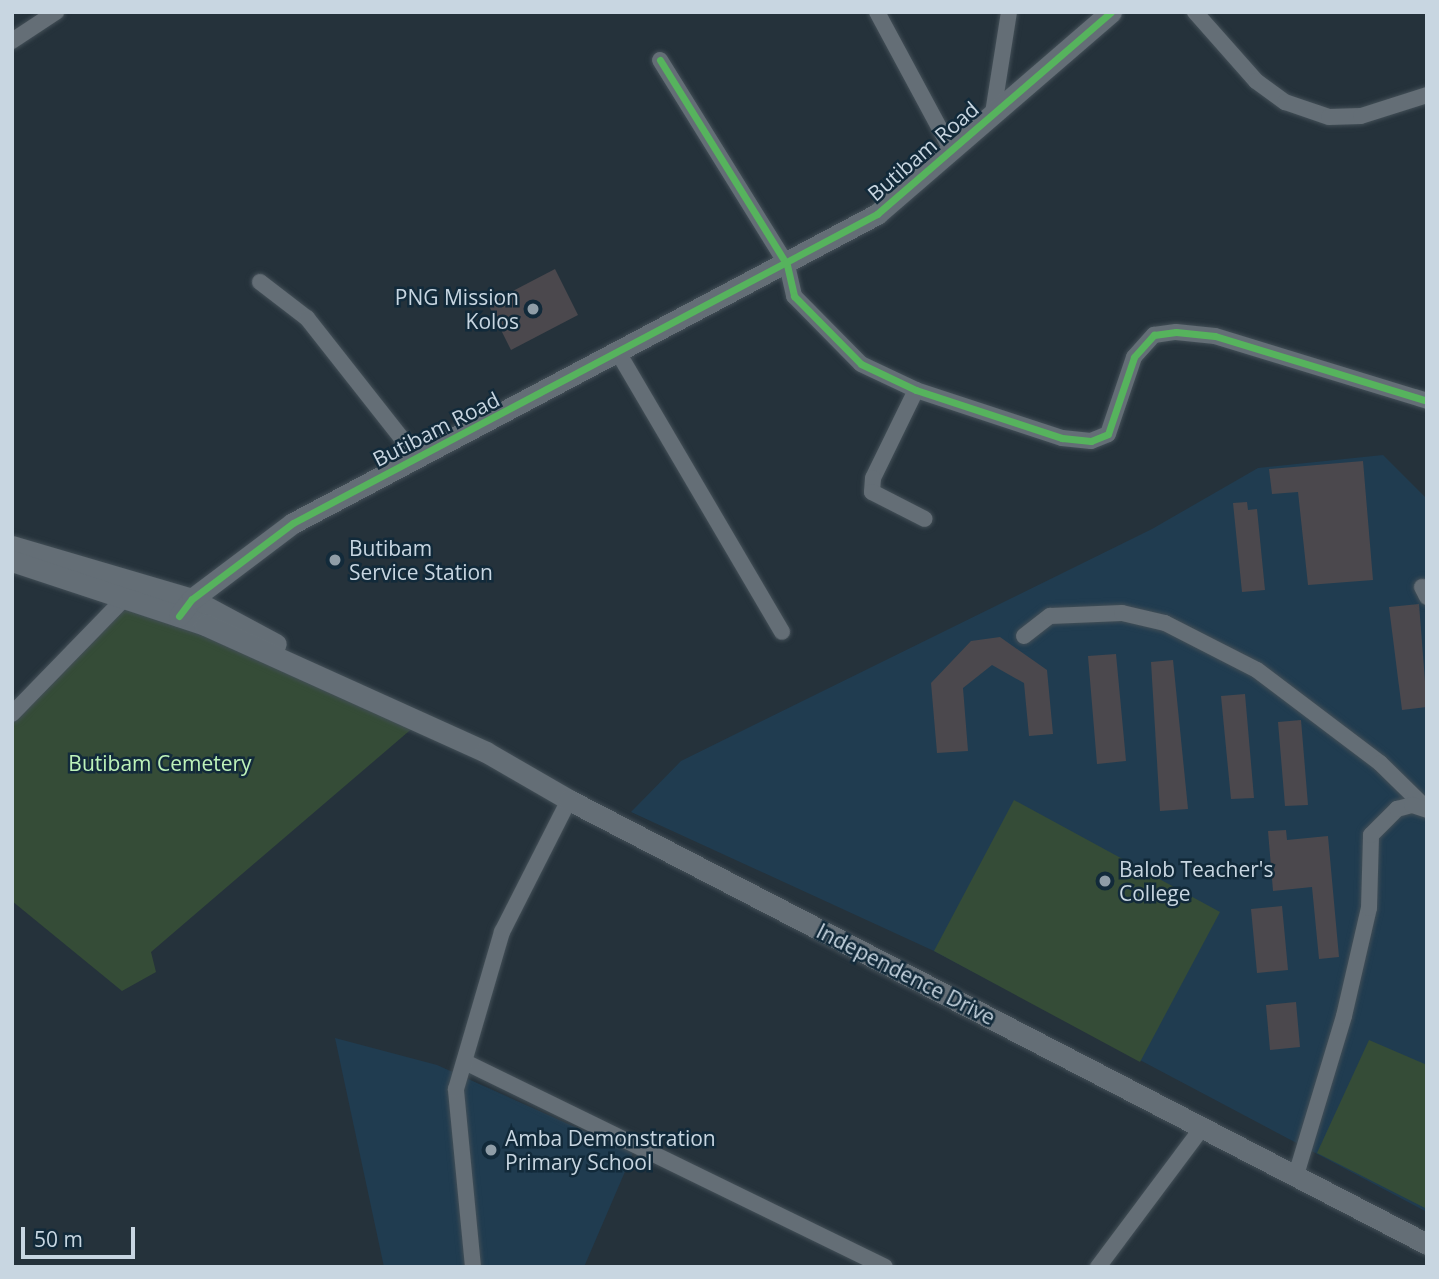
<!DOCTYPE html>
<html>
<head>
<meta charset="utf-8">
<style>
	body { margin:0 }
	#map { position:relative; width:1439px; height:1279px; overflow:hidden; background:#25323b; font-family:"Open Sans",sans-serif }
	div>[style] { position:absolute }
	[style*='--x'] { left:calc(var(--x)*1px); top:calc(var(--y)*1px); width:calc(var(--w)*1px); rotate:calc(var(--a)*1deg) }
	.built>* { inset:0; background:#203c50 }
	.green>* { inset:0; background:#354c37 }
	.building>* { inset:0; background:#4b484d }
	.roads { filter:drop-shadow(0 0 2px #434f57) drop-shadow(0 0 2px #434f57) }
	.street>* { height:16px; margin:-8px; padding:0 8px; transform-origin:8px; border-radius:8px; background:#646e76 }
	.secondary>* { height:21px; margin:-10.5px; padding:0 10.5px; transform-origin:10.5px; border-radius:10.5px; background:#646e76 }
	.cycleway>* { height:7px; margin:-3.5px; padding:0 3.5px; transform-origin:3.5px; border-radius:3.5px; background:#56b35d }
	.dots>* { width:19px; height:19px; translate:-50% -50%; box-sizing:border-box; border:4px solid #122a3a; border-radius:50% }
	span { translate:-50% -50%; white-space:nowrap; text-align:center; line-height:1.15; -webkit-text-stroke:5px #122a3a; paint-order:stroke }
	.street-label { font-size:21px; color:#c8d6e1 }
	.poi-label { font-size:21px; color:#c8d6e1 }
	.right { translate:-100% -50%; text-align:right }
	.left { translate:0 -50%; text-align:left }
	.park-label { font-size:21px; color:#bdf2b9 }
	.frame { position:absolute; inset:0; border:14px solid #c8d6e1; pointer-events:none }
	.scale { position:absolute; left:21px; top:1227px; width:114px; height:32px; box-sizing:border-box; border:4px solid #c8d6e1; border-top:0; padding-left:9px; font-size:21px; line-height:24px; white-space:nowrap; color:#c8d6e1; -webkit-text-stroke:5px #122a3a; paint-order:stroke }
</style>
</head>
<body>
<div id="map">
	<div class="built">
		<div style="clip-path:polygon(1383px 455px,1427px 499px,1427px 1212px,934px 951px,631px 812px,681px 761px,1152px 529px,1258px 468px)"></div>
		<div style="clip-path:polygon(335px 1038px,437px 1065px,633px 1153px,584px 1267px,384px 1267px)"></div>
	</div>
	<div class="green">
		<div style="clip-path:polygon(125px 598px,422px 720px,151px 952px,156px 972px,122px 991px,12px 901px,12px 722px)"></div>
		<div style="clip-path:polygon(1014px 800px,1220px 912px,1140px 1062px,934px 951px)"></div>
		<div style="clip-path:polygon(1369px 1040px,1427px 1065px,1427px 1209px,1317px 1153px)"></div>
	</div>
	<div class="building">
		<div style="clip-path:polygon(555px 269px,578px 315px,511px 350px,488px 304px)"></div>
		<div style="clip-path:polygon(1363px 461px,1373px 580px,1308px 585px,1298px 492px,1272px 494px,1269px 469px)"></div>
		<div style="clip-path:polygon(1247px 502px,1248px 510px,1257px 509px,1265px 590px,1242px 592px,1233px 503px)"></div>
		<div style="clip-path:polygon(1419px 604px,1427px 707px,1402px 710px,1389px 607px)"></div>
		<div style="clip-path:polygon(1000px 637px,1047px 670px,1053px 734px,1029px 736px,1024px 683px,992px 665px,963px 688px,968px 751px,937px 753px,931px 683px,971px 641px)"></div>
		<div style="clip-path:polygon(1116px 654px,1126px 761px,1097px 764px,1088px 656px)"></div>
		<div style="clip-path:polygon(1173px 660px,1188px 809px,1160px 811px,1151px 662px)"></div>
		<div style="clip-path:polygon(1245px 694px,1254px 798px,1231px 799px,1221px 696px)"></div>
		<div style="clip-path:polygon(1301px 720px,1308px 805px,1285px 806px,1278px 722px)"></div>
		<div style="clip-path:polygon(1286px 830px,1287px 840px,1328px 836px,1339px 957px,1319px 959px,1312px 887px,1273px 891px,1268px 831px)"></div>
		<div style="clip-path:polygon(1282px 906px,1288px 970px,1257px 973px,1251px 909px)"></div>
		<div style="clip-path:polygon(1296px 1002px,1300px 1047px,1270px 1050px,1266px 1005px)"></div>
	</div>
	<div class="roads">
		<div class="street">
			<div style="--x:877;--y:12;--w:158;--a:61.7"></div>
			<div style="--x:1195;--y:12;--w:92;--a:48.5"></div>
			<div style="--x:1256;--y:81;--w:36;--a:36"></div>
			<div style="--x:1285;--y:102;--w:46;--a:18.8"></div>
			<div style="--x:1329;--y:117;--w:32;--a:-2"></div>
			<div style="--x:1361;--y:116;--w:69;--a:-17.7"></div>
			<div style="--x:12;--y:41;--w:53;--a:-33.4"></div>
			<div style="--x:660;--y:60;--w:241;--a:58.2"></div>
			<div style="--x:787;--y:265;--w:32;--a:77"></div>
			<div style="--x:794;--y:296;--w:95;--a:45.4"></div>
			<div style="--x:861;--y:364;--w:61;--a:25.3"></div>
			<div style="--x:916;--y:390;--w:154;--a:18.2"></div>
			<div style="--x:1062;--y:438;--w:29;--a:6"></div>
			<div style="--x:1091;--y:441;--w:18;--a:-22"></div>
			<div style="--x:1108;--y:434;--w:81;--a:-71.3"></div>
			<div style="--x:1134;--y:357;--w:30;--a:-48"></div>
			<div style="--x:1154;--y:335;--w:22;--a:-8"></div>
			<div style="--x:1176;--y:332;--w:39;--a:6"></div>
			<div style="--x:1215;--y:336;--w:222;--a:17"></div>
			<div style="--x:993;--y:113;--w:102;--a:-81"></div>
			<div style="--x:260;--y:282;--w:59;--a:37.5"></div>
			<div style="--x:307;--y:318;--w:178;--a:51.8"></div>
			<div style="--x:619;--y:354;--w:322;--a:59.6"></div>
			<div style="--x:916;--y:390;--w:98;--a:116"></div>
			<div style="--x:873;--y:478;--w:14;--a:94"></div>
			<div style="--x:872;--y:492;--w:59;--a:27"></div>
			<div style="--x:1422;--y:587;--w:11;--a:63"></div>
			<div style="--x:1024;--y:636;--w:33;--a:-38"></div>
			<div style="--x:1050;--y:616;--w:72;--a:-2.4"></div>
			<div style="--x:1122;--y:613;--w:44;--a:13.1"></div>
			<div style="--x:1165;--y:623;--w:103;--a:27.1"></div>
			<div style="--x:1257;--y:670;--w:154;--a:37.1"></div>
			<div style="--x:1380;--y:763;--w:66;--a:44.4"></div>
			<div style="--x:12;--y:714;--w:162;--a:-45.8"></div>
			<div style="--x:465;--y:1062;--w:467;--a:26"></div>
			<div style="--x:1296;--y:1175;--w:166;--a:-73.2"></div>
			<div style="--x:1344;--y:1016;--w:111;--a:-77"></div>
			<div style="--x:1369;--y:908;--w:73;--a:-88.4"></div>
			<div style="--x:1371;--y:835;--w:37;--a:-45"></div>
			<div style="--x:1397;--y:809;--w:16;--a:-15"></div>
			<div style="--x:1412;--y:805;--w:16;--a:18"></div>
			<div style="--x:473;--y:1267;--w:179;--a:-95.5"></div>
			<div style="--x:456;--y:1089;--w:164;--a:-73.7"></div>
			<div style="--x:502;--y:932;--w:148;--a:-63.1"></div>
			<div style="--x:1098;--y:1267;--w:174;--a:-53.2"></div>
		</div>
		<div class="secondary">
			<div style="--x:12;--y:546;--w:188;--a:16.4"></div>
			<div style="--x:192;--y:599;--w:95;--a:28.2"></div>
			<div style="--x:12;--y:561;--w:203;--a:18.3"></div>
			<div style="--x:205;--y:625;--w:308;--a:24.3"></div>
			<div style="--x:486;--y:752;--w:96;--a:30"></div>
			<div style="--x:569;--y:800;--w:966;--a:27.36"></div>
			<div style="--x:179;--y:616;--w:21;--a:-53"></div>
			<div style="--x:192;--y:599;--w:126;--a:-37"></div>
			<div style="--x:293;--y:523;--w:661;--a:-27.88"></div>
			<div style="--x:877;--y:214;--w:309;--a:-40.8"></div>
		</div>
	</div>
	<div class="cycleway">
		<div style="--x:660;--y:60;--w:241;--a:58.2"></div>
		<div style="--x:787;--y:265;--w:32;--a:77"></div>
		<div style="--x:794;--y:296;--w:95;--a:45.4"></div>
		<div style="--x:861;--y:364;--w:61;--a:25.3"></div>
		<div style="--x:916;--y:390;--w:154;--a:18.2"></div>
		<div style="--x:1062;--y:438;--w:29;--a:6"></div>
		<div style="--x:1091;--y:441;--w:18;--a:-22"></div>
		<div style="--x:1108;--y:434;--w:81;--a:-71.3"></div>
		<div style="--x:1134;--y:357;--w:30;--a:-48"></div>
		<div style="--x:1154;--y:335;--w:22;--a:-8"></div>
		<div style="--x:1176;--y:332;--w:39;--a:6"></div>
		<div style="--x:1215;--y:336;--w:222;--a:17"></div>
		<div style="--x:179;--y:616;--w:21;--a:-53"></div>
		<div style="--x:192;--y:599;--w:126;--a:-37"></div>
		<div style="--x:293;--y:523;--w:661;--a:-27.88"></div>
		<div style="--x:877;--y:214;--w:309;--a:-40.8"></div>
	</div>
	<div class="dots">
		<div style="left:533px;top:309px;background:#8f9da7"></div>
		<div style="left:335px;top:560px;background:#8f9da7"></div>
		<div style="left:1105px;top:881px;background:#8f9da7"></div>
		<div style="left:491px;top:1150px;background:#8f9da7"></div>
	</div>
	<div class="street-label">
		<span style="left:923px;top:151px;rotate:-41deg">Butibam Road</span>
		<span style="left:436px;top:429px;rotate:-27deg">Butibam Road</span>
		<span style="left:906px;top:974px;rotate:27deg">Independence Drive</span>
	</div>
	<div class="poi-label">
		<span class="right" style="left:519px;top:309px">PNG Mission<br>Kolos</span>
		<span class="left" style="left:349px;top:560px">Butibam<br>Service Station</span>
		<span class="left" style="left:1119px;top:881px">Balob Teacher's<br>College</span>
		<span class="left" style="left:505px;top:1150px">Amba Demonstration<br>Primary School</span>
	</div>
	<div class="park-label">
		<span style="left:160px;top:763px">Butibam Cemetery</span>
	</div>
	<div class="frame"></div>
	<div class="scale">50 m</div>
</div>
</body>
</html>
